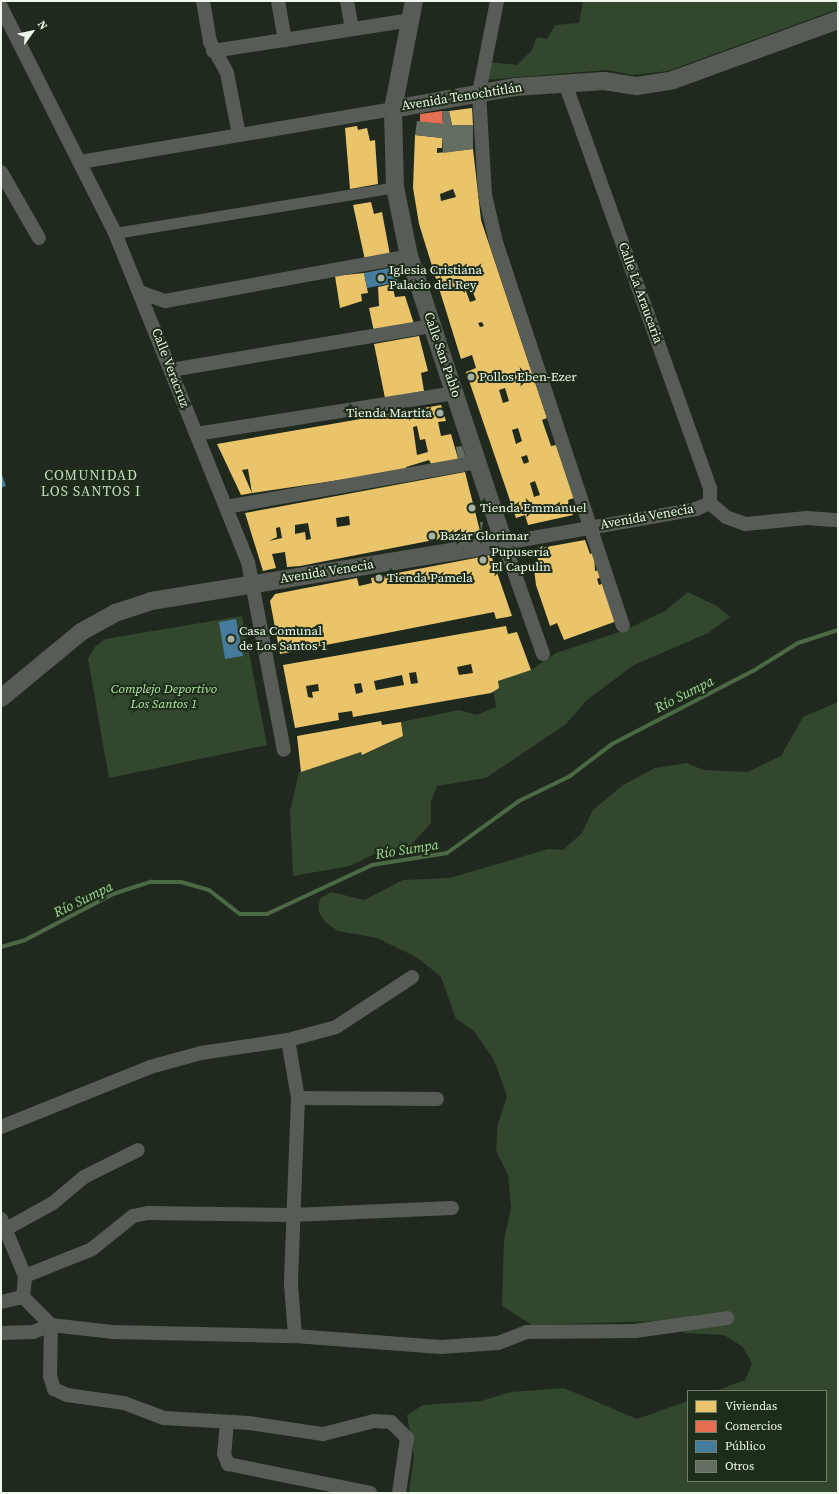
<!DOCTYPE html>
<html>
<head>
<meta charset="utf-8">
<style>
	body { margin:0 }
	#map { position:relative; width:839px; height:1494px; overflow:hidden; background:#20291e; font-family:"Source Serif 4",serif }
	div>[style] { position:absolute }
	[style*='--x'] { left:calc(var(--x)*1px); top:calc(var(--y)*1px); width:calc(var(--w)*1px); rotate:calc(var(--a)*1deg) }
	.green>* { inset:0; background:#33462e }
	.homes>* { inset:0; background:#e9c46a }
	.shops>* { inset:0; background:#e76f51 }
	.public>* { inset:0; background:#457b9d }
	.stream>* { height:4px; margin:-2px; padding:0 2px; transform-origin:2px; border-radius:2px; background:#4b6944 }
	.building>* { inset:0; background:#636e61 }
	.pedestrian>* { height:11px; margin:-5.5px; padding:0 5.5px; transform-origin:5.5px; border-radius:5.5px; background:#585c56 }
	.minor>* { height:14px; margin:-7px; padding:0 7px; transform-origin:7px; border-radius:7px; background:#585c56 }
	.tertiary>* { height:18px; margin:-9px; padding:0 9px; transform-origin:9px; border-radius:9px; background:#585c56 }
	.dots>* { width:11px; height:11px; translate:-50% -50%; box-sizing:border-box; border:2px solid #1d2d19; border-radius:50% }
	span { translate:-50% -50%; white-space:nowrap; text-align:center; line-height:1.15; -webkit-text-stroke:4px #1d2d19; paint-order:stroke }
	.street-label { font-size:13px; color:#eef9eb }
	.poi-label { font-size:13px; color:#eef9eb }
	.left { translate:0 -50%; text-align:left }
	.right { translate:-100% -50%; text-align:right }
	.park-label { font-size:13px; color:#b5e9a9; font-style:italic }
	.neighbourhood-label { font-size:14px; color:#c4dabf; letter-spacing:1px }
	.water-label { font-size:14px; color:#a4d799; font-style:italic }
	.frame { position:absolute; inset:0; border:2px solid #eef9eb; pointer-events:none }
	.legend { position:absolute; left:687px; top:1390px; width:140px; height:92px; box-sizing:border-box; background:#1d2d19; border:1px solid #717f6d; margin:0; padding:5px 7px; list-style:none; font-size:12px; color:#eef9eb }
	.legend li { display:flex; align-items:center; gap:8px; height:20px }
	.legend b { width:20px; border:1px solid #717f6d }
	.north { position:absolute; left:12px; top:12px; width:40px; height:40px; -webkit-text-stroke:3px #1d2d19; paint-order:stroke; rotate:57deg; font-size:11px; font-weight:700; line-height:16px; text-align:center; color:#eef9eb }
	.north::after { content:''; display:block; margin:auto; width:14px; height:18px; background:#eef9eb; clip-path:polygon(50% 0,100% 100%,50% 72%,0 100%) }
</style>
</head>
<body>
<div id="map">
	<div class="green">
		<div style="clip-path:polygon(583px 1px,838px 1px,838px 9px,668px 71px,633px 75px,607px 70px,484px 80px,487px 62px,517px 65px,532px 50px,537px 37px,547px 39px,555px 25px,579px 23px)"></div>
		<div style="clip-path:polygon(688px 592px,717px 606px,730px 617px,708px 633px,634px 665px,587px 700px,565px 725px,486px 778px,437px 786px,431px 801px,431px 823px,411px 845px,374px 854px,350px 866px,293px 876px,290px 812px,299px 772px,361px 752px,363px 755px,403px 736px,401px 722px,459px 710px,477px 715px,496px 707px,493px 689px,498px 681px,531px 670px,556px 653px,625px 630px,665px 611px)"></div>
		<div style="clip-path:polygon(242px 616px,267px 745px,109px 778px,88px 659px,95px 647px,105px 639px)"></div>
		<div style="clip-path:polygon(838px 702px,838px 1493px,409px 1493px,414px 1456px,407px 1415px,423px 1405px,481px 1401px,511px 1392px,564px 1388px,637px 1419px,688px 1401px,688px 1481px,826px 1481px,826px 1391px,715px 1391px,745px 1380px,752px 1364px,743px 1347px,724px 1335px,685px 1333px,660px 1321px,532px 1325px,502px 1306px,504px 1240px,511px 1208px,508px 1175px,496px 1151px,498px 1124px,507px 1096px,494px 1060px,474px 1031px,456px 1019px,441px 977px,418px 958px,377px 938px,338px 931px,325px 922px,318px 910px,320px 899px,331px 892px,364px 900px,403px 880px,450px 878px,548px 849px,563px 850px,582px 833px,593px 810px,623px 785px,655px 768px,687px 763px,703px 770px,748px 772px,781px 756px,803px 717px)"></div>
	</div>
	<div class="homes">
		<div style="clip-path:polygon(472px 108px,473px 125px,452px 125px,449px 111px)"></div>
		<div style="clip-path:polygon(357px 126px,358px 130px,367px 128px,370px 141px,375px 140px,378px 184px,350px 189px,345px 128px)"></div>
		<div style="clip-path:polygon(evenodd,415px 135px,442px 138px,442px 148px,437px 148px,437px 153px,473px 149px,481px 220px,547px 418px,542px 420px,551px 446px,556px 445px,574px 498px,568px 500px,573px 515px,528px 525px,525px 515px,516px 518px,466px 372px,476px 368px,472px 355px,461px 359px,419px 224px,413px 188px,415px 135px,453px 189px,456px 197px,441px 201px,440px 194px,453px 189px,415px 135px,472px 290px,476px 300px,470px 302px,466px 291px,472px 290px,415px 135px,482px 322px,484px 326px,480px 327px,478px 323px,482px 322px,415px 135px,505px 388px,509px 401px,503px 403px,499px 390px,505px 388px,415px 135px,518px 428px,522px 441px,516px 444px,512px 430px,518px 428px,415px 135px,527px 455px,529px 462px,524px 464px,521px 457px,527px 455px,415px 135px,535px 481px,540px 495px,534px 497px,530px 483px,535px 481px)"></div>
		<div style="clip-path:polygon(371px 202px,374px 214px,382px 212px,390px 255px,365px 260px,353px 205px)"></div>
		<div style="clip-path:polygon(364px 273px,368px 293px,361px 294px,362px 301px,340px 308px,335px 276px)"></div>
		<div style="clip-path:polygon(392px 284px,395px 297px,405px 296px,414px 324px,374px 332px,369px 308px,379px 306px,378px 287px)"></div>
		<div style="clip-path:polygon(419px 336px,428px 371px,421px 373px,424px 391px,385px 398px,374px 344px)"></div>
		<div style="clip-path:polygon(evenodd,441px 405px,446px 421px,438px 422px,441px 436px,451px 434px,459px 462px,433px 467px,429px 460px,406px 467px,407px 470px,252px 493px,248px 469px,242px 470px,252px 493px,241px 495px,217px 444px,441px 405px,417px 426px,420px 440px,425px 439px,428px 452px,417px 455px,413px 427px,417px 426px)"></div>
		<div style="clip-path:polygon(evenodd,465px 472px,480px 531px,300px 566px,287px 567px,285px 552px,272px 554px,276px 568px,263px 571px,245px 513px,465px 472px,349px 516px,350px 525px,337px 527px,336px 518px,349px 516px,465px 472px,308px 523px,311px 539px,306px 540px,305px 532px,295px 534px,295px 525px,308px 523px,465px 472px,280px 527px,282px 538px,269px 541px,277px 537px,276px 528px,280px 527px)"></div>
		<div style="clip-path:polygon(585px 540px,590px 554px,594px 553px,595px 571px,599px 570px,601px 577px,597px 579px,599px 585px,604px 583px,617px 621px,564px 640px,557px 623px,550px 626px,536px 585px,534px 569px,540px 567px,535px 549px)"></div>
		<div style="clip-path:polygon(491px 555px,512px 616px,496px 619px,494px 612px,280px 654px,270px 601px,275px 594px,357px 578px,359px 586px,372px 583px,371px 578px)"></div>
		<div style="clip-path:polygon(evenodd,506px 626px,508px 634px,517px 632px,531px 670px,498px 681px,499px 688px,491px 693px,353px 717px,352px 711px,338px 713px,339px 720px,295px 728px,283px 665px,506px 626px,471px 664px,473px 673px,459px 675px,457px 667px,471px 664px,506px 626px,416px 672px,418px 683px,411px 684px,409px 673px,416px 672px,506px 626px,402px 675px,404px 685px,376px 690px,374px 681px,402px 675px,506px 626px,361px 683px,363px 692px,356px 694px,354px 684px,361px 683px,506px 626px,318px 684px,319px 691px,312px 692px,313px 698px,308px 697px,306px 686px,318px 684px)"></div>
		<div style="clip-path:polygon(381px 721px,382px 725px,401px 722px,403px 736px,362px 755px,361px 752px,301px 772px,297px 736px)"></div>
	</div>
	<div class="shops">
		<div style="clip-path:polygon(442px 111px,443px 124px,420px 122px,420px 114px)"></div>
	</div>
	<div class="public">
		<div style="clip-path:polygon(394px 267px,398px 282px,367px 288px,364px 273px)"></div>
		<div style="clip-path:polygon(1px 472px,6px 486px,1px 488px)"></div>
		<div style="clip-path:polygon(236px 619px,243px 656px,225px 659px,219px 622px)"></div>
	</div>
	<div class="stream">
		<div style="--x:1;--y:947;--w:25;--a:-16"></div>
		<div style="--x:25;--y:940;--w:99;--a:-27.6"></div>
		<div style="--x:113;--y:894;--w:40;--a:-18"></div>
		<div style="--x:151;--y:882;--w:30;--a:0"></div>
		<div style="--x:181;--y:882;--w:29;--a:16"></div>
		<div style="--x:209;--y:890;--w:39;--a:38"></div>
		<div style="--x:240;--y:914;--w:27;--a:0"></div>
		<div style="--x:267;--y:914;--w:116;--a:-25"></div>
		<div style="--x:372;--y:865;--w:76;--a:-9.1"></div>
		<div style="--x:447;--y:853;--w:89;--a:-35.8"></div>
		<div style="--x:519;--y:801;--w:57;--a:-26.1"></div>
		<div style="--x:570;--y:776;--w:53;--a:-37.3"></div>
		<div style="--x:612;--y:744;--w:159;--a:-27.4"></div>
		<div style="--x:753;--y:671;--w:53;--a:-31.9"></div>
		<div style="--x:798;--y:643;--w:42;--a:-18"></div>
	</div>
	<div class="building">
		<div style="clip-path:polygon(442px 111px,449px 111px,452px 125px,473px 125px,473px 149px,443px 153px,442px 138px,415px 135px,417px 121px,443px 124px)"></div>
		<div style="clip-path:polygon(462px 446px,466px 458px,458px 459px,456px 447px)"></div>
		<div style="clip-path:polygon(480px 522px,483px 522px,481px 534px,473px 537px,473px 533px,481px 529px)"></div>
	</div>
	<div class="pedestrian">
		<div style="--x:115;--y:233;--w:284;--a:-9.3"></div>
	</div>
	<div class="minor">
		<div style="--x:203;--y:1;--w:42;--a:80.3"></div>
		<div style="--x:210;--y:42;--w:35;--a:61"></div>
		<div style="--x:227;--y:73;--w:63;--a:79"></div>
		<div style="--x:278;--y:1;--w:40;--a:80"></div>
		<div style="--x:347;--y:1;--w:28;--a:80"></div>
		<div style="--x:497;--y:1;--w:94;--a:101.1"></div>
		<div style="--x:479;--y:93;--w:102;--a:86.6"></div>
		<div style="--x:485;--y:195;--w:48;--a:76.8"></div>
		<div style="--x:496;--y:242;--w:404;--a:71.7"></div>
		<div style="--x:1;--y:7;--w:253;--a:63.2"></div>
		<div style="--x:115;--y:233;--w:355;--a:68"></div>
		<div style="--x:248;--y:562;--w:191;--a:79.2"></div>
		<div style="--x:213;--y:51;--w:199;--a:-8.9"></div>
		<div style="--x:565;--y:83;--w:431;--a:70.3"></div>
		<div style="--x:710;--y:489;--w:14;--a:90"></div>
		<div style="--x:80;--y:162;--w:317;--a:-9.6"></div>
		<div style="--x:1;--y:172;--w:76;--a:60.1"></div>
		<div style="--x:140;--y:292;--w:27;--a:20"></div>
		<div style="--x:165;--y:301;--w:248;--a:-10.4"></div>
		<div style="--x:171;--y:370;--w:265;--a:-9.6"></div>
		<div style="--x:196;--y:434;--w:261;--a:-9"></div>
		<div style="--x:226;--y:507;--w:257;--a:-10.1"></div>
		<div style="--x:543;--y:654;--w:118;--a:-109.4"></div>
		<div style="--x:504;--y:543;--w:195;--a:-10"></div>
		<div style="--x:696;--y:509;--w:15;--a:-23"></div>
		<div style="--x:710;--y:503;--w:21;--a:41"></div>
		<div style="--x:726;--y:517;--w:20;--a:20"></div>
		<div style="--x:745;--y:524;--w:62;--a:-5.5"></div>
		<div style="--x:807;--y:518;--w:31;--a:4"></div>
		<div style="--x:288;--y:1040;--w:59;--a:80.2"></div>
		<div style="--x:298;--y:1098;--w:186;--a:92.2"></div>
		<div style="--x:291;--y:1284;--w:52;--a:85.6"></div>
		<div style="--x:298;--y:1098;--w:139;--a:0.4"></div>
		<div style="--x:1;--y:1127;--w:161;--a:-21.9"></div>
		<div style="--x:150;--y:1067;--w:53;--a:-15.4"></div>
		<div style="--x:201;--y:1053;--w:88;--a:-8.5"></div>
		<div style="--x:288;--y:1040;--w:50;--a:-15.2"></div>
		<div style="--x:336;--y:1027;--w:91;--a:-33.3"></div>
		<div style="--x:1;--y:1219;--w:62;--a:67.2"></div>
		<div style="--x:25;--y:1276;--w:21;--a:95"></div>
		<div style="--x:6;--y:1229;--w:54;--a:-29"></div>
		<div style="--x:53;--y:1203;--w:40;--a:-40"></div>
		<div style="--x:84;--y:1177;--w:60;--a:-26.6"></div>
		<div style="--x:25;--y:1276;--w:72;--a:-21.9"></div>
		<div style="--x:92;--y:1249;--w:53;--a:-38.8"></div>
		<div style="--x:133;--y:1216;--w:16;--a:-11"></div>
		<div style="--x:149;--y:1213;--w:143;--a:0.8"></div>
		<div style="--x:292;--y:1215;--w:160;--a:-2.5"></div>
		<div style="--x:1;--y:1302;--w:23;--a:-13"></div>
		<div style="--x:23;--y:1297;--w:40;--a:45"></div>
		<div style="--x:51;--y:1325;--w:61;--a:6.5"></div>
		<div style="--x:112;--y:1332;--w:183;--a:1.3"></div>
		<div style="--x:295;--y:1336;--w:146;--a:4.3"></div>
		<div style="--x:441;--y:1347;--w:57;--a:-4"></div>
		<div style="--x:498;--y:1343;--w:30;--a:-21"></div>
		<div style="--x:526;--y:1332;--w:109;--a:-0.5"></div>
		<div style="--x:635;--y:1331;--w:93;--a:-8"></div>
		<div style="--x:1;--y:1333;--w:32;--a:-2"></div>
		<div style="--x:33;--y:1332;--w:19;--a:-21"></div>
		<div style="--x:51;--y:1325;--w:51;--a:91.1"></div>
		<div style="--x:50;--y:1376;--w:14;--a:73"></div>
		<div style="--x:54;--y:1389;--w:14;--a:25"></div>
		<div style="--x:67;--y:1395;--w:58;--a:8"></div>
		<div style="--x:124;--y:1403;--w:43;--a:20.6"></div>
		<div style="--x:164;--y:1418;--w:85;--a:3.4"></div>
		<div style="--x:249;--y:1423;--w:75;--a:8.5"></div>
		<div style="--x:323;--y:1434;--w:53;--a:-14.3"></div>
		<div style="--x:374;--y:1421;--w:17;--a:3"></div>
		<div style="--x:391;--y:1422;--w:23;--a:45"></div>
		<div style="--x:407;--y:1438;--w:56;--a:98.3"></div>
		<div style="--x:227;--y:1422;--w:32;--a:95"></div>
		<div style="--x:224;--y:1454;--w:11;--a:68"></div>
		<div style="--x:228;--y:1464;--w:145;--a:11.5"></div>
	</div>
	<div class="tertiary">
		<div style="--x:393;--y:109;--w:124;--a:-10.2"></div>
		<div style="--x:515;--y:87;--w:89;--a:-3.9"></div>
		<div style="--x:604;--y:81;--w:33;--a:9"></div>
		<div style="--x:637;--y:86;--w:36;--a:-9"></div>
		<div style="--x:673;--y:80;--w:176;--a:-20"></div>
		<div style="--x:1;--y:698;--w:104;--a:-39.5"></div>
		<div style="--x:81;--y:632;--w:39;--a:-29"></div>
		<div style="--x:115;--y:613;--w:38;--a:-18"></div>
		<div style="--x:151;--y:601;--w:358;--a:-9.3"></div>
		<div style="--x:504;--y:543;--w:302;--a:-108.3"></div>
		<div style="--x:409;--y:256;--w:70;--a:-101.5"></div>
		<div style="--x:395;--y:187;--w:78;--a:-91.5"></div>
		<div style="--x:393;--y:109;--w:110;--a:-79"></div>
	</div>
	<div class="dots">
		<div style="left:381px;top:278px;background:#a6b0a3"></div>
		<div style="left:471px;top:377px;background:#a6b0a3"></div>
		<div style="left:440px;top:413px;background:#a6b0a3"></div>
		<div style="left:472px;top:508px;background:#a6b0a3"></div>
		<div style="left:432px;top:536px;background:#a6b0a3"></div>
		<div style="left:483px;top:560px;background:#a6b0a3"></div>
		<div style="left:379px;top:578px;background:#a6b0a3"></div>
		<div style="left:231px;top:639px;background:#a6b0a3"></div>
	</div>
	<div class="street-label">
		<span style="left:462px;top:97px;rotate:-9deg">Avenida Tenochtitlán</span>
		<span style="left:640px;top:293px;rotate:70deg">Calle La Araucaria</span>
		<span style="left:442px;top:355px;rotate:71deg">Calle San Pablo</span>
		<span style="left:170px;top:368px;rotate:69deg">Calle Veracruz</span>
		<span style="left:647px;top:517px;rotate:-10deg">Avenida Venecia</span>
		<span style="left:327px;top:572px;rotate:-9deg">Avenida Venecia</span>
	</div>
	<div class="poi-label">
		<span class="left" style="left:389px;top:278px">Iglesia Cristiana<br>Palacio del Rey</span>
		<span class="left" style="left:479px;top:377px">Pollos Eben-Ezer</span>
		<span class="right" style="left:432px;top:413px">Tienda Martita</span>
		<span class="left" style="left:480px;top:508px">Tienda Emmanuel</span>
		<span class="left" style="left:440px;top:536px">Bazar Glorimar</span>
		<span class="left" style="left:491px;top:560px">Pupusería<br>El Capulin</span>
		<span class="left" style="left:387px;top:578px">Tienda Pamela</span>
		<span class="left" style="left:239px;top:639px">Casa Comunal<br>de Los Santos 1</span>
	</div>
	<div class="park-label">
		<span style="left:164px;top:697px">Complejo Deportivo<br>Los Santos 1</span>
	</div>
	<div class="neighbourhood-label">
		<span style="left:91px;top:483px">COMUNIDAD<br>LOS SANTOS I</span>
	</div>
	<div class="water-label">
		<span style="left:684px;top:694px;rotate:-27deg">Río Sumpa</span>
		<span style="left:407px;top:849px;rotate:-9deg">Río Sumpa</span>
		<span style="left:83px;top:899px;rotate:-26deg">Río Sumpa</span>
	</div>
	<div class="frame"></div>
	<ul class="legend">
	<li><b style="height:11px;background:#e9c46a"></b>Viviendas</li>
	<li><b style="height:11px;background:#e76f51"></b>Comercios</li>
	<li><b style="height:11px;background:#457b9d"></b>Público</li>
	<li><b style="height:11px;background:#636e61"></b>Otros</li>
	</ul>
	<div class="north">N</div>
</div>
</body>
</html>
